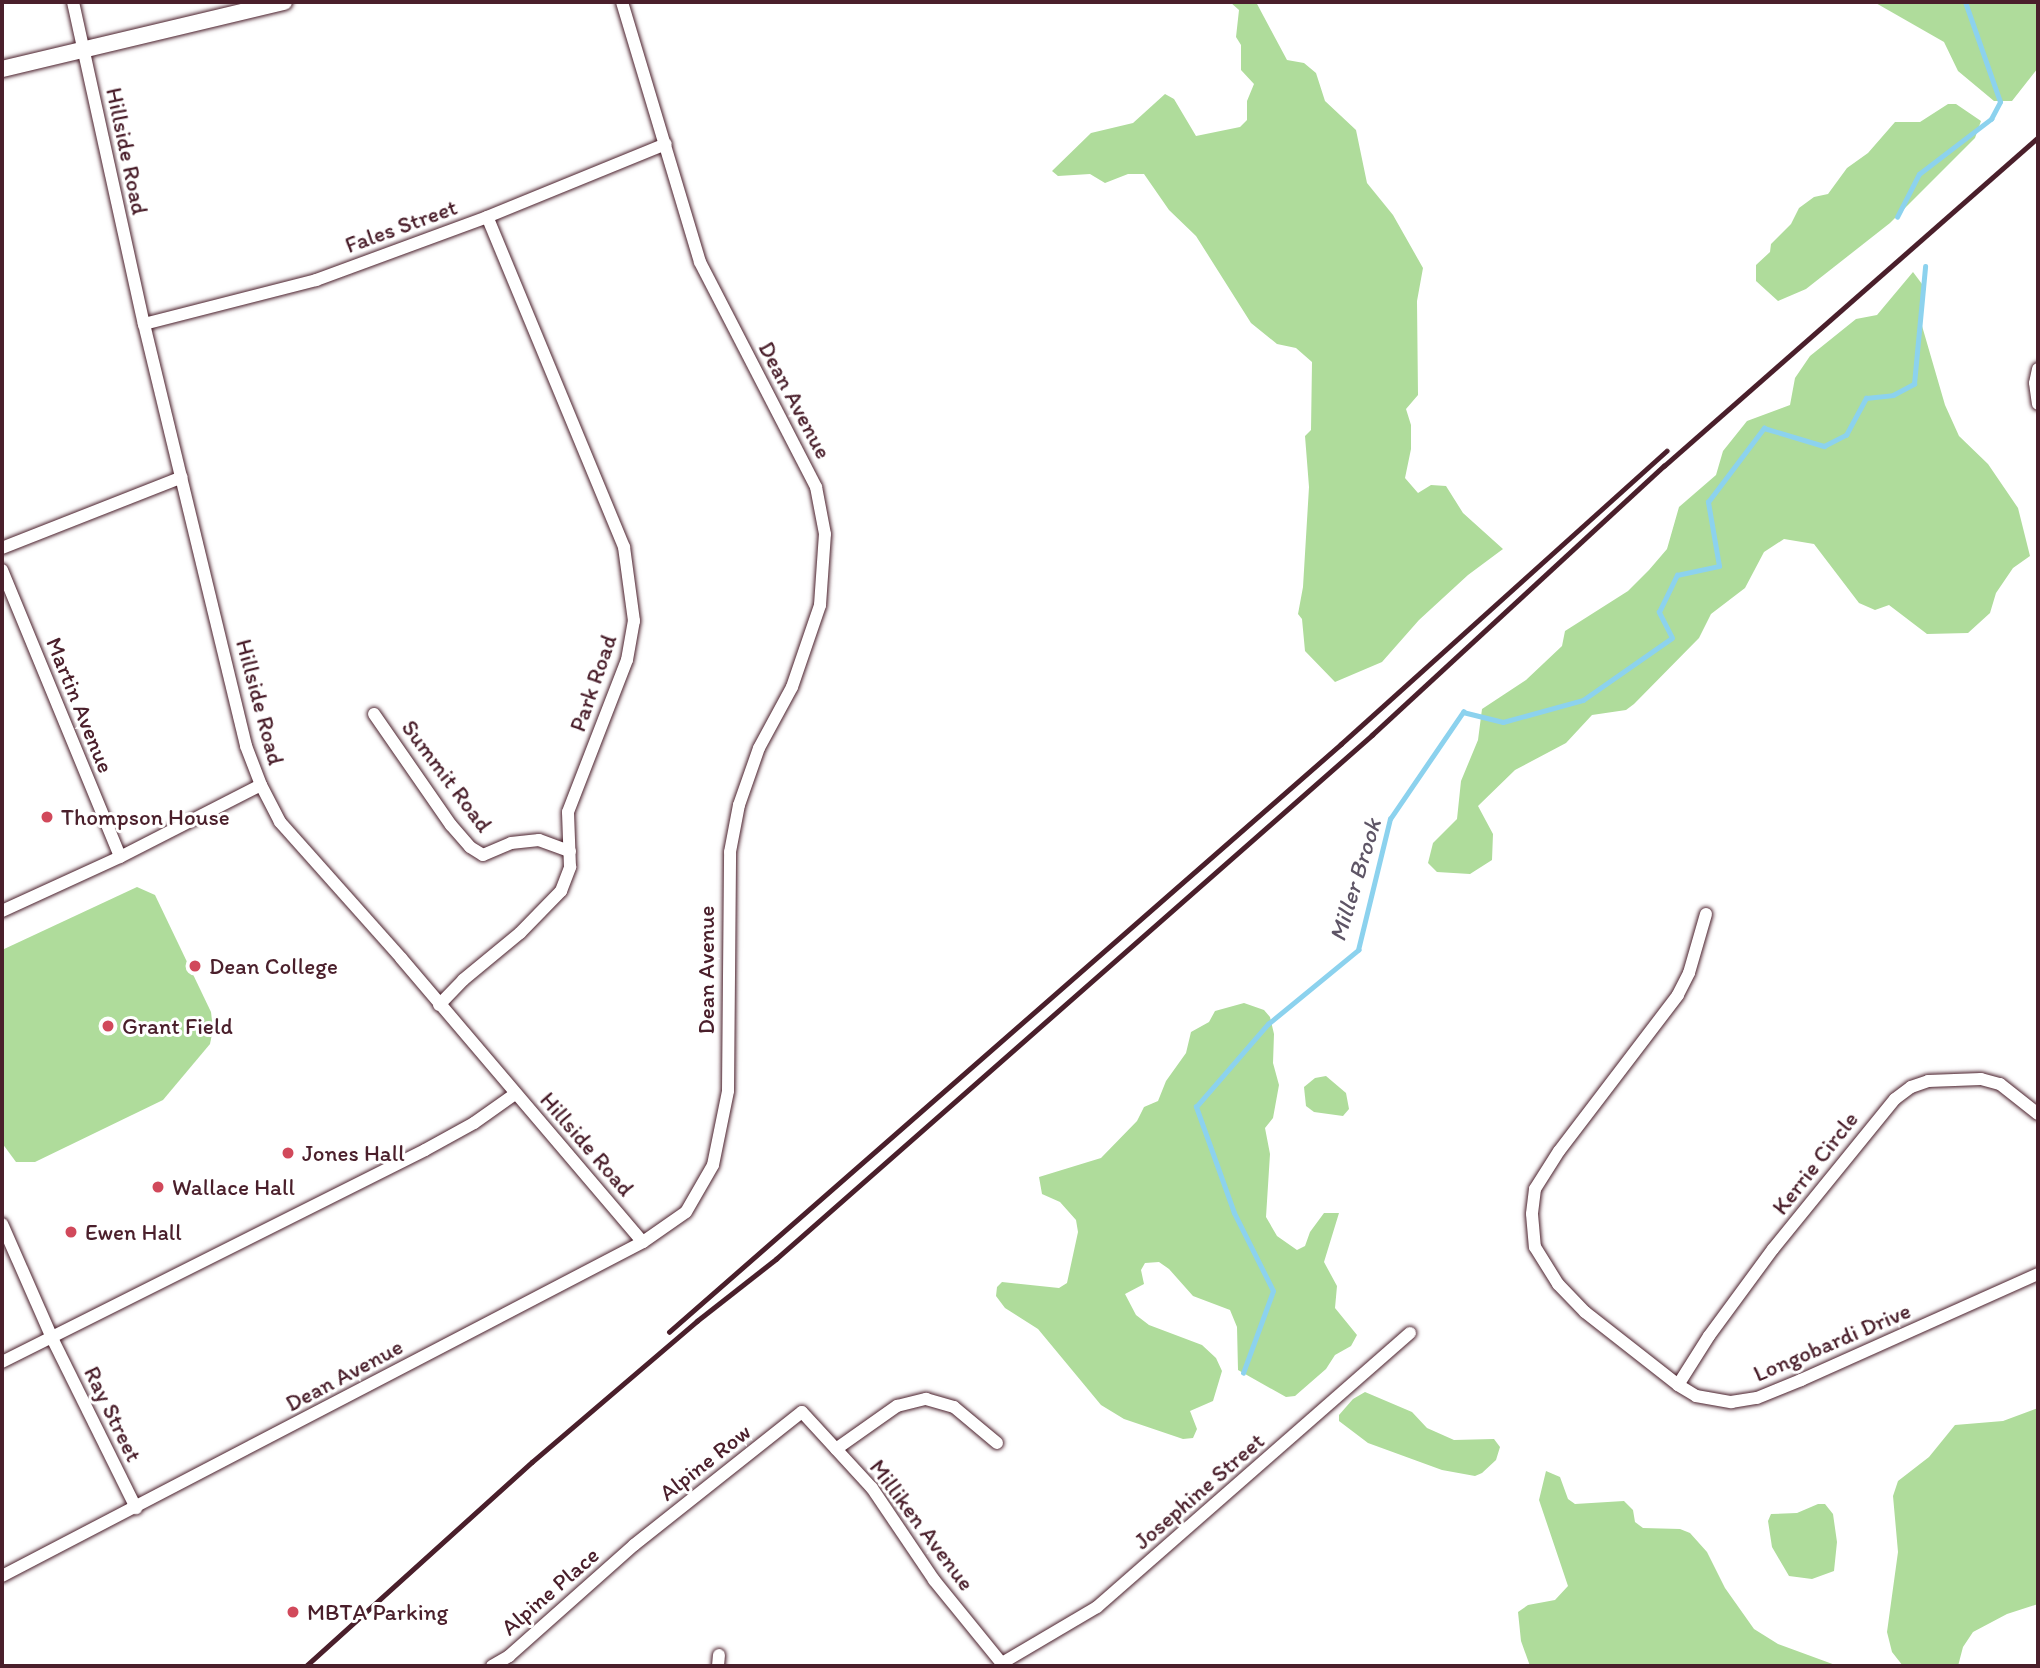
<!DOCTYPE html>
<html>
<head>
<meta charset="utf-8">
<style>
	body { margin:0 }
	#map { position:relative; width:2040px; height:1668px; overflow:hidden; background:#fff; font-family:Itim,sans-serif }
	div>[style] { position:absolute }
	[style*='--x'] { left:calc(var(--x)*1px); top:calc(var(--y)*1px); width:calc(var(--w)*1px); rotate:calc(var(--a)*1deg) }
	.green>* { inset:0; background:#afdc9b }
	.stream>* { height:4.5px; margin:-2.25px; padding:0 2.25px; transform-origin:2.25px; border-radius:2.25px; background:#8cd2ee }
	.roads { filter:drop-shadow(0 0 2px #4a1f2b) drop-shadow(0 0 2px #4a1f2b) }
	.minor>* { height:12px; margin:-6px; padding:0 6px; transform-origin:6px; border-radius:6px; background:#fff }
	.tertiary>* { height:16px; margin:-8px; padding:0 8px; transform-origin:8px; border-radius:8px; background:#fff }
	.rail>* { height:4.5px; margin:-2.25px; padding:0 2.25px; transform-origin:2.25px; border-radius:2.25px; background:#4a1f2b }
	.dots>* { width:19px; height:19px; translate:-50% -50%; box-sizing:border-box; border:4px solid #fff; border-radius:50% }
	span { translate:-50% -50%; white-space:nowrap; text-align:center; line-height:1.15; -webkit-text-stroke:6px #fff; paint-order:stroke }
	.street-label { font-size:23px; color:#4a1f2b }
	.poi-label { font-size:23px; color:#4a1f2b }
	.left { translate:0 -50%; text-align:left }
	.water-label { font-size:24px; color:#5e5566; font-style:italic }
	.frame { position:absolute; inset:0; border:4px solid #4a1f2b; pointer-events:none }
</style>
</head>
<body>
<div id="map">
	<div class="green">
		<div style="clip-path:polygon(1230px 2px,1256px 2px,1287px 60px,1304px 63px,1316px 73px,1325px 101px,1356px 130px,1367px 183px,1393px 215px,1423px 268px,1417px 301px,1418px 395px,1406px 409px,1411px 425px,1411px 449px,1405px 478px,1418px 493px,1431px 485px,1446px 486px,1463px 513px,1503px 549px,1468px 575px,1419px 620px,1382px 662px,1335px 682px,1305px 651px,1302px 619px,1298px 614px,1303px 587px,1309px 487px,1305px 436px,1311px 430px,1312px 362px,1296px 348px,1277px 344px,1251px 323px,1196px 236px,1169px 210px,1144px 174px,1128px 174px,1105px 183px,1090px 174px,1058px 176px,1052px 171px,1091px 133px,1133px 123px,1165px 94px,1174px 99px,1196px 136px,1240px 127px,1247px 120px,1247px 101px,1254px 84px,1241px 70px,1241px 45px,1236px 37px,1239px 10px)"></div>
		<div style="clip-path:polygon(1874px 2px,2038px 2px,2038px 68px,2012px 101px,1994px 101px,1958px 71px,1944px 42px)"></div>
		<div style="clip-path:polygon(1948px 104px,1956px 104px,1981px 121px,1975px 138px,1890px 223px,1806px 289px,1778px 301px,1756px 281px,1756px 265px,1770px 252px,1771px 244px,1791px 224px,1799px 208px,1814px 197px,1828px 194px,1847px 168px,1868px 153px,1895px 122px,1920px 122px)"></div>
		<div style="clip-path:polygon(1913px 272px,1925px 288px,1920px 319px,1945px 405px,1959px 436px,1988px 464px,2018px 508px,2030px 556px,2013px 568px,1996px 593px,1990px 613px,1968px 633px,1927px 634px,1889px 605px,1875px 610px,1859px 603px,1814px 544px,1784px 539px,1764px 552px,1745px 588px,1711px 614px,1699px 638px,1634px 704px,1626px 710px,1592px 715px,1566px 743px,1515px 770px,1478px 806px,1493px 834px,1492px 860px,1470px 874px,1437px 872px,1428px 863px,1433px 843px,1457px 819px,1461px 781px,1478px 740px,1482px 709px,1526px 680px,1562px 646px,1565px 631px,1628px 591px,1649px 570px,1667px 549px,1679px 507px,1716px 475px,1723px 451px,1747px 421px,1790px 405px,1795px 378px,1810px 356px,1856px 319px,1877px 315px)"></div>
		<div style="clip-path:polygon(137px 887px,155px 895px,211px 1012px,213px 1029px,210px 1044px,163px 1100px,35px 1162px,16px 1162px,2px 1143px,2px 950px)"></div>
		<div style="clip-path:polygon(1244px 1003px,1264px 1010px,1270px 1017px,1274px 1034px,1273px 1063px,1279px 1085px,1273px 1118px,1265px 1128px,1270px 1154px,1266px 1217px,1277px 1236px,1297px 1250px,1305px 1246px,1310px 1232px,1324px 1213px,1339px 1213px,1324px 1262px,1337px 1286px,1335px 1308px,1357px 1335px,1351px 1346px,1335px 1355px,1326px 1369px,1295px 1396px,1286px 1397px,1238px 1370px,1237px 1327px,1230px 1310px,1193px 1296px,1169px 1269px,1159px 1262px,1145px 1263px,1141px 1270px,1144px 1284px,1125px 1294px,1136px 1315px,1149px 1325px,1202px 1345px,1216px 1358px,1222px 1371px,1213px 1401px,1190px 1411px,1197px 1429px,1193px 1438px,1183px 1439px,1124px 1419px,1101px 1405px,1038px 1329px,1005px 1308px,996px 1296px,997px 1287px,1002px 1282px,1059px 1288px,1067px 1283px,1078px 1232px,1076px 1220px,1060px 1202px,1042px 1194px,1039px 1177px,1101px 1158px,1137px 1121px,1144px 1107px,1158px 1101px,1166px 1081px,1186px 1053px,1191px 1032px,1209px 1022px,1215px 1011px)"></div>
		<div style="clip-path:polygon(1326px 1076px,1346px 1093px,1349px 1109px,1343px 1116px,1314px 1112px,1306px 1106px,1304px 1087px,1315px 1078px)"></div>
		<div style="clip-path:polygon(1365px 1392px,1412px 1412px,1427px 1428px,1454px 1440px,1494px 1439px,1500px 1447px,1496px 1460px,1482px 1473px,1475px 1476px,1442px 1470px,1368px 1443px,1339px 1421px,1339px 1415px,1353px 1399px)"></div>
		<div style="clip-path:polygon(2038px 1408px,2038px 1604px,2007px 1614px,1973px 1632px,1963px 1647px,1958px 1666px,1903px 1666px,1892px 1652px,1887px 1632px,1898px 1552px,1893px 1496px,1898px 1481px,1929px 1457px,1955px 1425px,2003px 1421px)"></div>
		<div style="clip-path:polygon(1546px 1471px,1560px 1477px,1568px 1499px,1575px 1504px,1624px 1501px,1633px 1510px,1635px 1522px,1643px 1528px,1680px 1529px,1690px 1533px,1707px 1552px,1725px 1588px,1754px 1629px,1778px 1644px,1838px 1666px,1530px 1666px,1521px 1641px,1518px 1612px,1528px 1605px,1555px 1600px,1568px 1586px,1539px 1500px)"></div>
		<div style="clip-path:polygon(1818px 1504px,1825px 1504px,1833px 1514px,1837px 1542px,1834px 1571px,1812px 1579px,1789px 1576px,1772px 1547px,1768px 1521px,1771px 1514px,1797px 1513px)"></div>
	</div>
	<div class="stream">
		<div style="--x:1897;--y:217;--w:48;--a:-62.9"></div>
		<div style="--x:1919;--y:174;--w:91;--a:-37.4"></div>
		<div style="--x:1991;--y:119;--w:19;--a:-62"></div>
		<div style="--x:2000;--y:102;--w:106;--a:-109.3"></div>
		<div style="--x:1243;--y:1373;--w:87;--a:-69.9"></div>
		<div style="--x:1273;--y:1291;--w:87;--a:-116.6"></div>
		<div style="--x:1234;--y:1213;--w:113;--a:-109.7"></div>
		<div style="--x:1196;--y:1107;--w:110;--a:-49.1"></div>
		<div style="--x:1268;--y:1024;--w:117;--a:-39.4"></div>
		<div style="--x:1358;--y:950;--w:135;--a:-76.3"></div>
		<div style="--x:1390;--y:819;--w:130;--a:-55.7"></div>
		<div style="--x:1463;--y:712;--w:41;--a:14"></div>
		<div style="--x:1503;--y:722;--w:83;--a:-15.4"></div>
		<div style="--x:1583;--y:700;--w:108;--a:-34.9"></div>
		<div style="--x:1672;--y:638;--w:29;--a:-117"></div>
		<div style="--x:1659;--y:612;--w:41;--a:-64.1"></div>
		<div style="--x:1677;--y:575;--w:43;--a:-12.1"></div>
		<div style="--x:1719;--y:566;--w:65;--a:-99.8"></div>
		<div style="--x:1708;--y:502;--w:93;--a:-52.9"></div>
		<div style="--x:1764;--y:428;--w:63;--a:16.7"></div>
		<div style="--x:1824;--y:446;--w:25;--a:-27"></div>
		<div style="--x:1846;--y:435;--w:42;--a:-61.6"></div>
		<div style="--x:1866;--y:398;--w:27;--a:-6"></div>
		<div style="--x:1893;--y:395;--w:24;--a:-28"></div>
		<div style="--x:1914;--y:384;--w:118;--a:-84.6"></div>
	</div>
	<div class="roads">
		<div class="minor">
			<div style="--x:73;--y:2;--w:330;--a:77.6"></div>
			<div style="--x:144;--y:324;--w:434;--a:76.4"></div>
			<div style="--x:246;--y:746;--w:42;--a:69"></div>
			<div style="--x:261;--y:785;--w:42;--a:62.8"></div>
			<div style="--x:280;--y:822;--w:182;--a:48.3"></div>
			<div style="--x:401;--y:958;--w:373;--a:49.6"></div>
			<div style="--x:144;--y:324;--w:178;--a:-14.3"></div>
			<div style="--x:316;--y:280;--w:182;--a:-20.2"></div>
			<div style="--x:487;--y:217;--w:193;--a:-22.2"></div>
			<div style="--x:2038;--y:369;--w:14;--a:102"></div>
			<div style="--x:2035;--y:383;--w:21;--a:82"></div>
			<div style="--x:2;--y:548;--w:193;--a:-21.5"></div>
			<div style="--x:2;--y:570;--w:310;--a:67.6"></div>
			<div style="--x:374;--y:714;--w:135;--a:55.3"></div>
			<div style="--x:451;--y:825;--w:29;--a:49"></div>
			<div style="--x:470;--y:847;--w:15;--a:32"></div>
			<div style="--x:483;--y:855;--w:30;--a:-23"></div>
			<div style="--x:511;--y:843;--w:28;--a:-6"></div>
			<div style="--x:539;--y:840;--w:33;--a:20"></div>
			<div style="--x:2;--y:911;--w:130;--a:-24.6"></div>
			<div style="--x:120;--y:857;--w:158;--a:-27.1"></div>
			<div style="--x:1706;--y:914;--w:61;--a:106.1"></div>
			<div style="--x:1689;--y:973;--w:25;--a:117"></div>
			<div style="--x:1678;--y:995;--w:196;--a:127.3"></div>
			<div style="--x:1559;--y:1151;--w:45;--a:122.3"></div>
			<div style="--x:1535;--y:1189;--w:25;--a:97"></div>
			<div style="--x:1532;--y:1214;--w:33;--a:85"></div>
			<div style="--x:1535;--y:1247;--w:44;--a:58.1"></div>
			<div style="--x:1558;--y:1284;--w:39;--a:46"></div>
			<div style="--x:1585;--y:1312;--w:118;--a:38.1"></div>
			<div style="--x:1678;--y:1385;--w:21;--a:31"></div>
			<div style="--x:1696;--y:1396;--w:36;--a:10"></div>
			<div style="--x:1731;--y:1402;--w:26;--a:-9"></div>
			<div style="--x:1757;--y:1398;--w:48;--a:-22.2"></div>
			<div style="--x:1801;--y:1380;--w:260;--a:-24.1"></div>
			<div style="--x:439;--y:1005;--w:35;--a:-46"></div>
			<div style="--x:463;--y:980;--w:74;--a:-39.5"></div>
			<div style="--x:520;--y:933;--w:59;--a:-45.7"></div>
			<div style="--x:561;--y:891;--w:26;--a:-69"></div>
			<div style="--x:570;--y:867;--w:55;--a:-92.1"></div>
			<div style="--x:568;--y:812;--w:163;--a:-68.8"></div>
			<div style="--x:627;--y:660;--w:40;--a:-80"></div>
			<div style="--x:634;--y:621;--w:75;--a:-97.7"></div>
			<div style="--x:624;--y:547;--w:357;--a:-112.5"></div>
			<div style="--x:2;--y:1224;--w:124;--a:66.3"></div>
			<div style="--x:52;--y:1338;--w:190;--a:63.7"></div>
			<div style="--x:2;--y:1362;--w:473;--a:-26.6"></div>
			<div style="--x:425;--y:1150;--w:56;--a:-28.9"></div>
			<div style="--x:474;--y:1123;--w:50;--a:-35.3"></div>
			<div style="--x:1678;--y:1385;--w:58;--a:-57.7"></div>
			<div style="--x:1709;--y:1336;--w:108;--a:-53.7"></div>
			<div style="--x:1773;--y:1249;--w:193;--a:-50.9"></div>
			<div style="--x:1895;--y:1099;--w:20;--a:-37"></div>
			<div style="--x:1911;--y:1087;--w:18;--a:-19"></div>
			<div style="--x:1928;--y:1081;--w:53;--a:-2.2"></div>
			<div style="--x:1981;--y:1079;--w:20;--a:15"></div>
			<div style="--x:2000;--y:1084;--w:48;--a:38.3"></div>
			<div style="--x:836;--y:1449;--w:75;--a:-35.2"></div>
			<div style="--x:897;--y:1406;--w:30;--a:-14"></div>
			<div style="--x:926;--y:1399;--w:29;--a:16"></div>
			<div style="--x:954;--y:1407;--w:56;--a:39.9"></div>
			<div style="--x:2;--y:1576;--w:723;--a:-27.52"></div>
			<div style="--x:643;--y:1242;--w:52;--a:-34.9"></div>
			<div style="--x:686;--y:1212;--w:54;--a:-60.1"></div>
			<div style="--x:713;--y:1165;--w:76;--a:-78.5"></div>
			<div style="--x:728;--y:1091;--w:239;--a:-89.5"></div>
			<div style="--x:730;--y:852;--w:48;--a:-79.2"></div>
			<div style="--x:739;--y:805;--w:60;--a:-70.7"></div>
			<div style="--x:759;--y:748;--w:69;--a:-61.6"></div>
			<div style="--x:792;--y:687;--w:87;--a:-71.1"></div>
			<div style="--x:820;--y:605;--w:71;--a:-86"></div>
			<div style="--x:825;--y:534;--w:48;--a:-100.8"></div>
			<div style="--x:816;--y:487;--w:253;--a:-117.3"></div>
			<div style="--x:700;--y:262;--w:271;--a:-106.7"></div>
			<div style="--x:1002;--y:1663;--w:110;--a:-30.5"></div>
			<div style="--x:1097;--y:1607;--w:416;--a:-41.2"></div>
			<div style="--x:492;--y:1666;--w:20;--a:-30"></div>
			<div style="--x:509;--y:1656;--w:167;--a:-41.6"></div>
			<div style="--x:634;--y:1545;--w:214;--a:-38.4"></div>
			<div style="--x:802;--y:1412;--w:103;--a:47.4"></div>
			<div style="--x:872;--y:1488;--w:111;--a:56"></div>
			<div style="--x:934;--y:1580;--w:111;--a:50.9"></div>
			<div style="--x:718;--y:1666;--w:11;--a:-85"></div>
		</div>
		<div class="tertiary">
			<div style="--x:2;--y:69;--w:290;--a:-13.4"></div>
		</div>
	</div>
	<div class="rail">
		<div style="--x:669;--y:1332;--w:893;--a:-41.19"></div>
		<div style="--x:1341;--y:744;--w:438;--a:-42"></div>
		<div style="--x:306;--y:1666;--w:304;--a:-42.1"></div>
		<div style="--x:532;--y:1462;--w:217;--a:-40.5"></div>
		<div style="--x:697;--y:1321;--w:100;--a:-38.1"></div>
		<div style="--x:776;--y:1259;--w:794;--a:-41.32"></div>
		<div style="--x:1372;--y:735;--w:397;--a:-42.7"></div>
		<div style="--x:1664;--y:466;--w:498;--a:-41.3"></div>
	</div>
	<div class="dots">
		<div style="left:47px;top:817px;background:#d1495b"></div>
		<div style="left:195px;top:966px;background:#d1495b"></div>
		<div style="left:108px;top:1026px;background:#d1495b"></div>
		<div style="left:288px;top:1153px;background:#d1495b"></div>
		<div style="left:158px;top:1187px;background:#d1495b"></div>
		<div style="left:71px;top:1232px;background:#d1495b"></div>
		<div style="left:293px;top:1612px;background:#d1495b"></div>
	</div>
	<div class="street-label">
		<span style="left:127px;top:151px;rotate:78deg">Hillside Road</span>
		<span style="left:401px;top:226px;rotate:-20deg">Fales Street</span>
		<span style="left:795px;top:400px;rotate:62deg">Dean Avenue</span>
		<span style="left:593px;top:683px;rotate:-71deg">Park Road</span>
		<span style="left:260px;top:702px;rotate:75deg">Hillside Road</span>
		<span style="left:80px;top:705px;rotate:68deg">Martin Avenue</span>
		<span style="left:447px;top:776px;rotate:53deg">Summit Road</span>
		<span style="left:706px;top:970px;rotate:-90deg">Dean Avenue</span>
		<span style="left:587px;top:1144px;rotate:49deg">Hillside Road</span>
		<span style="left:1815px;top:1163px;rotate:-52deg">Kerrie Circle</span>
		<span style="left:1832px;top:1342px;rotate:-23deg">Longobardi Drive</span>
		<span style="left:344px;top:1375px;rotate:-28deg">Dean Avenue</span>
		<span style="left:113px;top:1414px;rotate:64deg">Ray Street</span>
		<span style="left:705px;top:1462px;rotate:-38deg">Alpine Row</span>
		<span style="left:1199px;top:1491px;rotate:-41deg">Josephine Street</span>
		<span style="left:922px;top:1525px;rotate:53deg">Milliken Avenue</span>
		<span style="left:550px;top:1591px;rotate:-41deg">Alpine Place</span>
	</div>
	<div class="poi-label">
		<span class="left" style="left:61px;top:817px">Thompson House</span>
		<span class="left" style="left:209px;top:966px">Dean College</span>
		<span class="left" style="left:122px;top:1026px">Grant Field</span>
		<span class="left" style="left:302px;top:1153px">Jones Hall</span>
		<span class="left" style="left:172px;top:1187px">Wallace Hall</span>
		<span class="left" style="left:85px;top:1232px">Ewen Hall</span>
		<span class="left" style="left:307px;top:1612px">MBTA Parking</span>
	</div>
	<div class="water-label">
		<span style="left:1355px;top:880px;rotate:-73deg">Miller Brook</span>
	</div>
	<div class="frame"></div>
</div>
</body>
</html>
